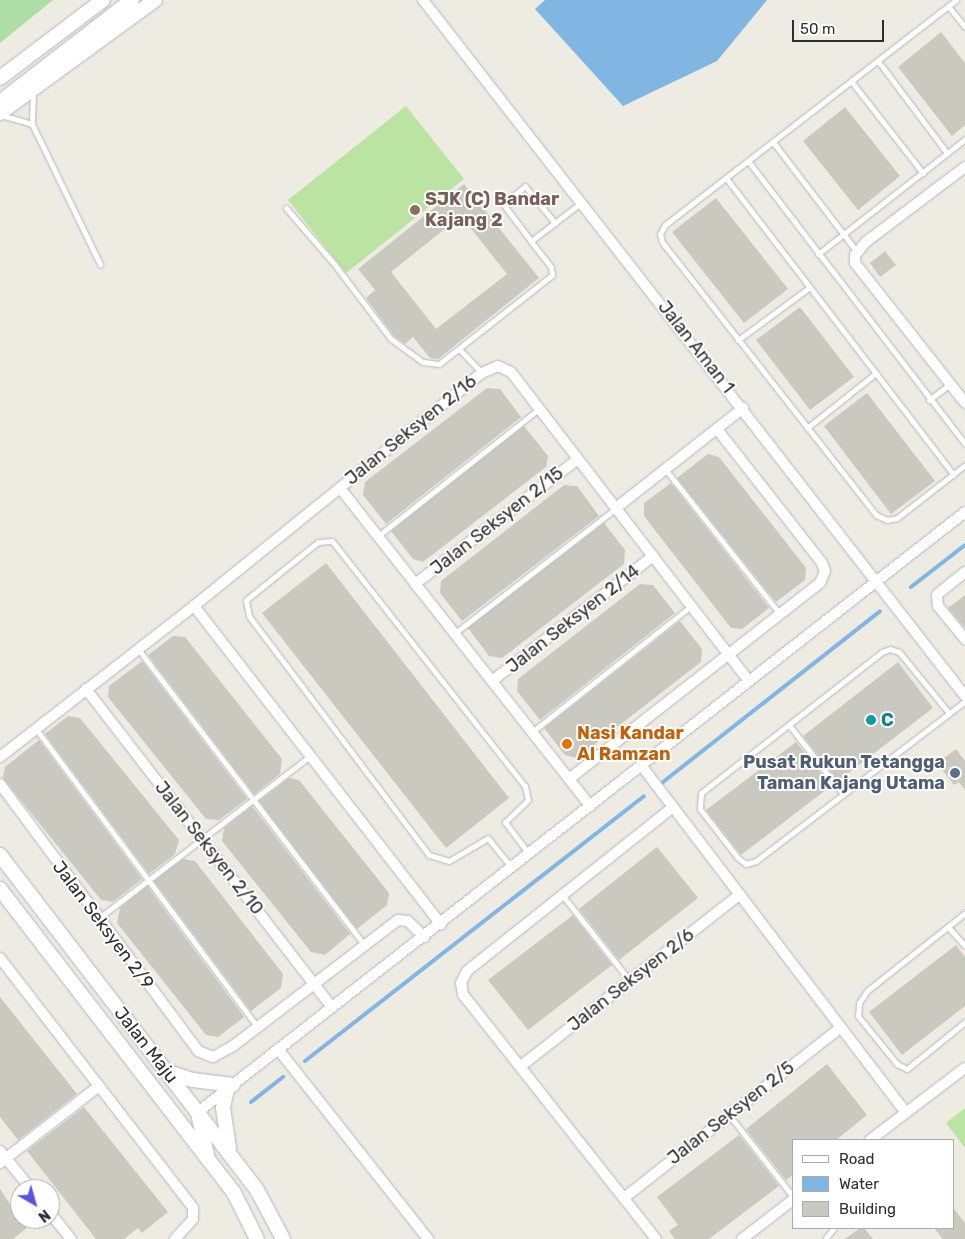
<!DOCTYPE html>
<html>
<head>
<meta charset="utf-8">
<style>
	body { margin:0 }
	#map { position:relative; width:965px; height:1239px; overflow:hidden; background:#edebe2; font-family:Rubik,sans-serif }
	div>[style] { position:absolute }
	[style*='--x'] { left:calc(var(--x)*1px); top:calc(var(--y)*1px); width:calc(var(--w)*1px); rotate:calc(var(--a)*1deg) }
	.green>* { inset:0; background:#addea5 }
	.pitch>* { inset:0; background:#bbe4a2 }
	.water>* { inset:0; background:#81b6e3 }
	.stream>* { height:4px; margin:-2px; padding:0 2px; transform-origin:2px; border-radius:2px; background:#81b6e3 }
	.building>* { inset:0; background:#cac9c0 }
	.roads { filter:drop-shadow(0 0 1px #b6b6c0) drop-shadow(0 0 1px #b6b6c0) }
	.lane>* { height:5px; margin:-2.5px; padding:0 2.5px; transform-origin:2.5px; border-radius:2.5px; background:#fff }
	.street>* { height:10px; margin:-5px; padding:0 5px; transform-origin:5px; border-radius:5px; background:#fff }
	.secondary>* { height:14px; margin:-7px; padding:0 7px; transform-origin:7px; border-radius:7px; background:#fff }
	.dots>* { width:14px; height:14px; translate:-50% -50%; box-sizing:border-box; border:2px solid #fff; border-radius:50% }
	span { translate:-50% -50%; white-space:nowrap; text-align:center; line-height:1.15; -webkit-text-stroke:4px #fff; paint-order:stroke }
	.education-label { font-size:18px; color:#785e54; font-weight:700 }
	.left { translate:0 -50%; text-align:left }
	.street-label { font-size:18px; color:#2e2e2e }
	.culture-label { font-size:18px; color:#0d838f; font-weight:700 }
	.food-label { font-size:18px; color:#c56008; font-weight:700 }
	.service-label { font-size:18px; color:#4e5e75; font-weight:700 }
	.right { translate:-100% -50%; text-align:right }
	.legend { position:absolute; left:792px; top:1139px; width:162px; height:90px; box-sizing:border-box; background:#fff; border:1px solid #ababab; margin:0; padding:6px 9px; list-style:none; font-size:15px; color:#2e2e2e }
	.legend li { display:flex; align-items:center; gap:10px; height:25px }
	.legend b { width:25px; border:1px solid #ababab }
	.north { position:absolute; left:10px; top:1179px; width:50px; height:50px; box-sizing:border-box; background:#fff; border:1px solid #ababab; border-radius:50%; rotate:142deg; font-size:14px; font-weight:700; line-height:20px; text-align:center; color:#2e2e2e }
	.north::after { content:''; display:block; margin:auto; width:18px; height:22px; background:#5655e8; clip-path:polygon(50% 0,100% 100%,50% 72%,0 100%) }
	.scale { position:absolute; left:792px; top:20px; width:92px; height:22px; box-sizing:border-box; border:2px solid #2e2e2e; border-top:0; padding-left:6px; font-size:15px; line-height:18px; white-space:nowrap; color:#2e2e2e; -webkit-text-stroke:4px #fff; paint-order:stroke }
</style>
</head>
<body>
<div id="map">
	<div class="green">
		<div style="clip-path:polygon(0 0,53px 0,0 43px)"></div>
	</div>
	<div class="pitch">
		<div style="clip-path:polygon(406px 106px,464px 179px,346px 273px,288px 200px)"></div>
		<div style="clip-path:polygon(965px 1108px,965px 1148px,946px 1123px)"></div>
	</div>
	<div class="water">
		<div style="clip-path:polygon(545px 0,767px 0,717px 61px,623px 106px,535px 9px)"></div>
	</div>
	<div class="stream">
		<div style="--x:911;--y:587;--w:68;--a:-37.9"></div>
		<div style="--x:663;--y:782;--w:276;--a:-38.2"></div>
		<div style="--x:305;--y:1061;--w:430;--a:-38"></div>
		<div style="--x:251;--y:1102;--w:41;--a:-38"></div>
	</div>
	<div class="building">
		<div style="clip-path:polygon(941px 32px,965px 63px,965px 125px,952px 136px,898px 67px)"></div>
		<div style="clip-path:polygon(845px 107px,900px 176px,858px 210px,803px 141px)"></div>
		<div style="clip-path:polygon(evenodd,464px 184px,539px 278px,438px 359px,430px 358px,413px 337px,405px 344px,394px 336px,366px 298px,375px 290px,358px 269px,464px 184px,461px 216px,507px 274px,436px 329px,391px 272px,461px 216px)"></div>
		<div style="clip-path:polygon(716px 198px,788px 289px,744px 323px,672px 232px)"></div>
		<div style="clip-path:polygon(885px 251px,896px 265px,880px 277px,870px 263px)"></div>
		<div style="clip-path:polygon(800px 307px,854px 377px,810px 410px,756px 340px)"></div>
		<div style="clip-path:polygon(487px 388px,500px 389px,521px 417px,386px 524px,363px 495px,365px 482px)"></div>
		<div style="clip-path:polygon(867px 393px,935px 481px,891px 514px,824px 426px)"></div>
		<div style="clip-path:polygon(524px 426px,548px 456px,546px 467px,423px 562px,413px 559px,391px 531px)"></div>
		<div style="clip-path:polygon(708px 454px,719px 457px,806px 568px,805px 580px,776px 602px,677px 478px)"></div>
		<div style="clip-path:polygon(671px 483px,769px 608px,742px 629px,731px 628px,644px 516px,644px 503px)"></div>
		<div style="clip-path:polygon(564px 485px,577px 486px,599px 516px,462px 621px,440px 593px,441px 581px)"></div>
		<div style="clip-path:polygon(604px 523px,625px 550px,624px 564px,502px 658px,489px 656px,468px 628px)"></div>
		<div style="clip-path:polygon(326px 563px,509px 798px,446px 848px,262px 613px)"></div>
		<div style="clip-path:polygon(640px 584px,653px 585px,675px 613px,540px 720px,517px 691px,518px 679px)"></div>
		<div style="clip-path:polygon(965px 595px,965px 628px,948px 608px)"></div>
		<div style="clip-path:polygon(680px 621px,702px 649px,701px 662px,577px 758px,565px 755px,544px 728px)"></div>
		<div style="clip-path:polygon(173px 636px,185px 637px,282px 759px,280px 774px,254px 794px,148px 655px)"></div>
		<div style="clip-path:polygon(142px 661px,247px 799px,219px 820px,206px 819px,108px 697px,109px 686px)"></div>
		<div style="clip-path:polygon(898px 662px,933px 708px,838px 781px,803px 736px)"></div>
		<div style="clip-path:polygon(68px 716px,80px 718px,179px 840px,175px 854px,149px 874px,45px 734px)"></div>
		<div style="clip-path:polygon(39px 740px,142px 879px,113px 902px,101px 900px,3px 778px,5px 767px)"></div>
		<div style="clip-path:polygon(796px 742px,831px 786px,741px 855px,706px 810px)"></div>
		<div style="clip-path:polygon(956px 749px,965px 761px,965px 790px,959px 782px,954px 785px,937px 763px)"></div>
		<div style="clip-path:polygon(289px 778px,299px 780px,389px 893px,387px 905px,357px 929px,259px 801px)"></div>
		<div style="clip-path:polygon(252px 806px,350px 934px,325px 955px,311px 952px,222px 841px,224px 828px)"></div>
		<div style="clip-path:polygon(657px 847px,698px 898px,619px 960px,579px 909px)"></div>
		<div style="clip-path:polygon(183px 859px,195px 861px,283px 974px,281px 988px,251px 1011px,154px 881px)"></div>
		<div style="clip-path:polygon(147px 886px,244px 1017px,218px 1037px,206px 1035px,117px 923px,120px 908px)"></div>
		<div style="clip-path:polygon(573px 915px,612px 965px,528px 1030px,488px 980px)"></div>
		<div style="clip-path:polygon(956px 945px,965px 957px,965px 1006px,902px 1055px,869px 1012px)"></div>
		<div style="clip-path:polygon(0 997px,77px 1094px,18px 1140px,0 1117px)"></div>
		<div style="clip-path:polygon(827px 1064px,867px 1115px,836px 1140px,794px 1140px,794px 1174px,786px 1180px,746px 1129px)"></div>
		<div style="clip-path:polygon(84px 1107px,168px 1212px,142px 1233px,138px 1228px,124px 1239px,96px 1239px,27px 1151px)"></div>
		<div style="clip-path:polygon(739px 1135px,779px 1186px,709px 1239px,675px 1239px,669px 1231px,678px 1225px,657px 1197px)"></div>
		<div style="clip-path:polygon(0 1189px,20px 1219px,29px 1226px,13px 1239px,0 1239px)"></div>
		<div style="clip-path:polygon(954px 1209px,965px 1223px,965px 1239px,943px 1239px,934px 1228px,954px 1228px)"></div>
		<div style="clip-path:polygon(860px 1228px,864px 1228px,873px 1239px,845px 1239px)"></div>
	</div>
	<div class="roads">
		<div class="lane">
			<div style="--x:956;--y:0;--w:368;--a:142.3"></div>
			<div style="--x:665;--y:225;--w:10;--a:119"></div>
			<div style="--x:660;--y:234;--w:8;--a:76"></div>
			<div style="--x:662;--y:242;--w:347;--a:51.9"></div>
			<div style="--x:876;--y:515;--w:12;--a:24"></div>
			<div style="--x:887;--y:520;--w:10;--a:-11"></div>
			<div style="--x:897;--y:518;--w:86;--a:-37.9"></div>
			<div style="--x:948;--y:6;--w:27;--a:51"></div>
			<div style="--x:878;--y:61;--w:115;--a:53.1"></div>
			<div style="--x:851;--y:81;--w:117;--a:52"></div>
			<div style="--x:33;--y:93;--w:31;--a:92"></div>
			<div style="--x:32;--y:124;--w:156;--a:64.1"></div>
			<div style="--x:1;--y:115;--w:32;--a:16"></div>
			<div style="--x:773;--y:142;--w:138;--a:52.6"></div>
			<div style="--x:748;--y:161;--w:357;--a:52.5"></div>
			<div style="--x:726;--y:178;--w:374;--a:52.5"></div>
			<div style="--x:286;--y:208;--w:75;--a:49.3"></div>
			<div style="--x:335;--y:265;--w:93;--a:52.9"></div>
			<div style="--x:391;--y:339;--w:39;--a:36"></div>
			<div style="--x:423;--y:362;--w:16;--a:7"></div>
			<div style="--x:439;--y:364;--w:144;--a:-38.2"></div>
			<div style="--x:552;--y:275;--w:8;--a:-97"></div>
			<div style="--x:551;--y:267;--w:33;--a:-128"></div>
			<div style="--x:531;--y:241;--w:64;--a:-37.4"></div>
			<div style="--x:531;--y:241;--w:46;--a:-127.1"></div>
			<div style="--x:503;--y:204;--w:28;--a:-39"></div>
			<div style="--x:525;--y:186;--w:48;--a:51"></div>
			<div style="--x:818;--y:254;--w:187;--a:-38"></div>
			<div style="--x:738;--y:340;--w:89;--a:-36.4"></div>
			<div style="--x:459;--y:349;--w:33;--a:46"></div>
			<div style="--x:929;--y:400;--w:26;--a:-37"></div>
			<div style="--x:807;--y:428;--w:88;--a:-38.6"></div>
			<div style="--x:665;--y:469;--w:185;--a:51.6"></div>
			<div style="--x:378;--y:536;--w:205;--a:-38.3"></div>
			<div style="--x:455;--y:633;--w:204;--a:-37.8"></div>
			<div style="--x:138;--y:649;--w:372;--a:52.6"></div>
			<div style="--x:949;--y:713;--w:79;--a:-129.3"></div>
			<div style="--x:899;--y:652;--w:9;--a:-162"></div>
			<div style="--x:890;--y:649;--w:9;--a:159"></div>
			<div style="--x:882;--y:652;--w:229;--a:142.1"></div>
			<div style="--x:701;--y:793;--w:16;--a:94"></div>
			<div style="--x:700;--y:809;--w:62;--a:52.2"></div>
			<div style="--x:738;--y:858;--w:10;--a:37"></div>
			<div style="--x:746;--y:864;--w:10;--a:-17"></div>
			<div style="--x:756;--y:861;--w:263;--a:-37.4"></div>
			<div style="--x:789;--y:725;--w:88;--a:52"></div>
			<div style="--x:36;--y:729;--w:371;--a:53.4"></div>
			<div style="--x:532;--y:732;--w:203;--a:-38.4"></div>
			<div style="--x:512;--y:868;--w:38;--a:-129"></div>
			<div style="--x:488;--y:838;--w:45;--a:149.5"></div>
			<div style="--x:449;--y:861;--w:21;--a:-163"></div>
			<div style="--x:429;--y:855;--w:299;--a:-127"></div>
			<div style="--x:249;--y:616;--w:16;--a:-101"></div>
			<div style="--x:246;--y:600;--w:92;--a:-38.9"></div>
			<div style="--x:318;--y:542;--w:14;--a:-4"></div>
			<div style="--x:332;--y:541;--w:312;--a:51.8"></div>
			<div style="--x:525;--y:786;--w:14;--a:78"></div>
			<div style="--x:528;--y:800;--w:32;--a:136"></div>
			<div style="--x:505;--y:822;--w:40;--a:53"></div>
			<div style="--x:563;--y:896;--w:108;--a:51.8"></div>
			<div style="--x:965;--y:913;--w:125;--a:141.5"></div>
			<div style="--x:867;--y:991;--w:14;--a:124"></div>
			<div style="--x:859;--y:1003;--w:13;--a:94"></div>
			<div style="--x:858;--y:1016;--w:62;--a:50.9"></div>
			<div style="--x:897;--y:1064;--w:11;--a:27"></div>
			<div style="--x:907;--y:1069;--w:75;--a:-39"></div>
			<div style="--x:99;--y:918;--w:266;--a:-37.5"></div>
			<div style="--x:948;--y:927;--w:25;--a:48"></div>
			<div style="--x:729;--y:1115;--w:105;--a:51.9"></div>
			<div style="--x:825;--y:1239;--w:14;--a:-51"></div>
		</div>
		<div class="street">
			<div style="--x:423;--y:0;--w:882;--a:52.09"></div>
			<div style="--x:965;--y:167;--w:124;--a:142.9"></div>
			<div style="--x:866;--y:242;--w:17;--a:130"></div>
			<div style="--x:855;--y:255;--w:8;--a:90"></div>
			<div style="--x:855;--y:263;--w:178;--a:51.8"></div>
			<div style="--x:340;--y:488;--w:405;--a:51.8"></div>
			<div style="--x:616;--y:508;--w:162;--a:-38.2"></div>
			<div style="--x:965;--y:572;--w:36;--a:141"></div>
			<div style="--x:937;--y:595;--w:11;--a:85"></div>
			<div style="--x:938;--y:606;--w:43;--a:50.7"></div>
			<div style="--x:415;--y:584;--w:205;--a:-37.5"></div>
			<div style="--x:194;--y:606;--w:403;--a:52.2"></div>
			<div style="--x:492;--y:681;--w:204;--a:-37.8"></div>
			<div style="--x:86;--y:689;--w:402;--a:52.3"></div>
			<div style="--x:0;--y:757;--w:246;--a:-37.9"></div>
			<div style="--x:194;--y:606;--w:370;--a:-39"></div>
			<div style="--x:482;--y:373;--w:17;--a:-24"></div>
			<div style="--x:498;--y:366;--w:14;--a:25"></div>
			<div style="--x:511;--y:372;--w:390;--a:52.4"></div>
			<div style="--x:641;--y:765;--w:437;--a:52.7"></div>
			<div style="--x:569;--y:779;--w:318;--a:-38"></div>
			<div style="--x:820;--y:583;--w:13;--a:-67"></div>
			<div style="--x:825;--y:571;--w:9;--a:-111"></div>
			<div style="--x:822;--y:563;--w:170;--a:-128.1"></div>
			<div style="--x:0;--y:784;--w:332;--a:53.4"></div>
			<div style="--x:198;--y:1051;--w:16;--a:22"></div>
			<div style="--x:213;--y:1057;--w:23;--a:-29"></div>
			<div style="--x:233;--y:1046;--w:208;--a:-37.4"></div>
			<div style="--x:398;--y:920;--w:10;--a:6"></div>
			<div style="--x:408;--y:921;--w:23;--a:45"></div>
			<div style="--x:0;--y:958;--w:316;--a:52.3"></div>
			<div style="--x:193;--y:1208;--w:11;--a:90"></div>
			<div style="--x:193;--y:1219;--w:27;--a:132"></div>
			<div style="--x:278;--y:1049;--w:242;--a:51.7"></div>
			<div style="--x:521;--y:1066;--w:278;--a:-38.1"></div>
			<div style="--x:198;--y:1112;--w:974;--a:-38.03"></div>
			<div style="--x:870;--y:1140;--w:119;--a:-37.2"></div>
			<div style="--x:0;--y:1151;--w:49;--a:50.8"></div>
			<div style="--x:0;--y:1163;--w:125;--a:-37.9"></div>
			<div style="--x:624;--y:1198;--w:273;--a:-38.2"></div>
			<div style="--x:50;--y:1213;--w:33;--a:51"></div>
			<div style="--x:656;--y:1239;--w:311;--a:-128.3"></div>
			<div style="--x:463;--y:995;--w:12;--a:-99"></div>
			<div style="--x:461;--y:983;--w:13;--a:-63"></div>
			<div style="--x:467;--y:971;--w:263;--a:-38.5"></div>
			<div style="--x:742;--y:1239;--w:66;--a:-37.6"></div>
		</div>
		<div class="secondary">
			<div style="--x:0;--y:78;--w:129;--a:-37.1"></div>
			<div style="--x:0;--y:102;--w:167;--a:-37.7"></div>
			<div style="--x:0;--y:113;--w:192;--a:-36.1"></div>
			<div style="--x:0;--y:855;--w:422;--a:52.5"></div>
			<div style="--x:257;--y:1190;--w:55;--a:62"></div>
			<div style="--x:0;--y:889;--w:384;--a:52.4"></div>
			<div style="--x:234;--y:1193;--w:51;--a:63.4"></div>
			<div style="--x:168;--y:1072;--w:26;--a:18"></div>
			<div style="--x:193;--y:1080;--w:40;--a:7.1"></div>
			<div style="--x:227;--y:1090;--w:18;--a:103"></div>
			<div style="--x:223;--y:1108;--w:40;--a:81.5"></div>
			<div style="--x:198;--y:1113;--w:43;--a:77.9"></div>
		</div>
	</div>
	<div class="dots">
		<div style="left:415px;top:210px;background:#8d6e63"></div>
		<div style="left:871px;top:720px;background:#0f9aa8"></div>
		<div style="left:567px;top:744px;background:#e8710a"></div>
		<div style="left:955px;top:773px;background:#5c6f8a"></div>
	</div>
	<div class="education-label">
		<span class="left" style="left:425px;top:210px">SJK (C) Bandar<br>Kajang 2</span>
	</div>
	<div class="street-label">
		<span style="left:696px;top:347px;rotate:52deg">Jalan Aman 1</span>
		<span style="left:411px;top:430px;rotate:-39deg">Jalan Seksyen 2/16</span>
		<span style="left:497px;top:521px;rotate:-38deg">Jalan Seksyen 2/15</span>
		<span style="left:573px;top:619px;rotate:-38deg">Jalan Seksyen 2/14</span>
		<span style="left:209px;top:848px;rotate:52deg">Jalan Seksyen 2/10</span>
		<span style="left:103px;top:925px;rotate:53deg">Jalan Seksyen 2/9</span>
		<span style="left:631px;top:980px;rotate:-38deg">Jalan Seksyen 2/6</span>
		<span style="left:146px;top:1045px;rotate:52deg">Jalan Maju</span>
		<span style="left:731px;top:1113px;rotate:-38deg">Jalan Seksyen 2/5</span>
	</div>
	<div class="culture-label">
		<span class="left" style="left:881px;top:720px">C</span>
	</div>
	<div class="food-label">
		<span class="left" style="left:577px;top:744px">Nasi Kandar<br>Al Ramzan</span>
	</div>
	<div class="service-label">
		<span class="right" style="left:945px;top:773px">Pusat Rukun Tetangga<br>Taman Kajang Utama</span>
	</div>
	<ul class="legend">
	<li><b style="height:6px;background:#fff"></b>Road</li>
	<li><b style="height:14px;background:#81b6e3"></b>Water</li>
	<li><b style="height:14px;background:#cac9c0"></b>Building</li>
	</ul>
	<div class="north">N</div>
	<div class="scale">50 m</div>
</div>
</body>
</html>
